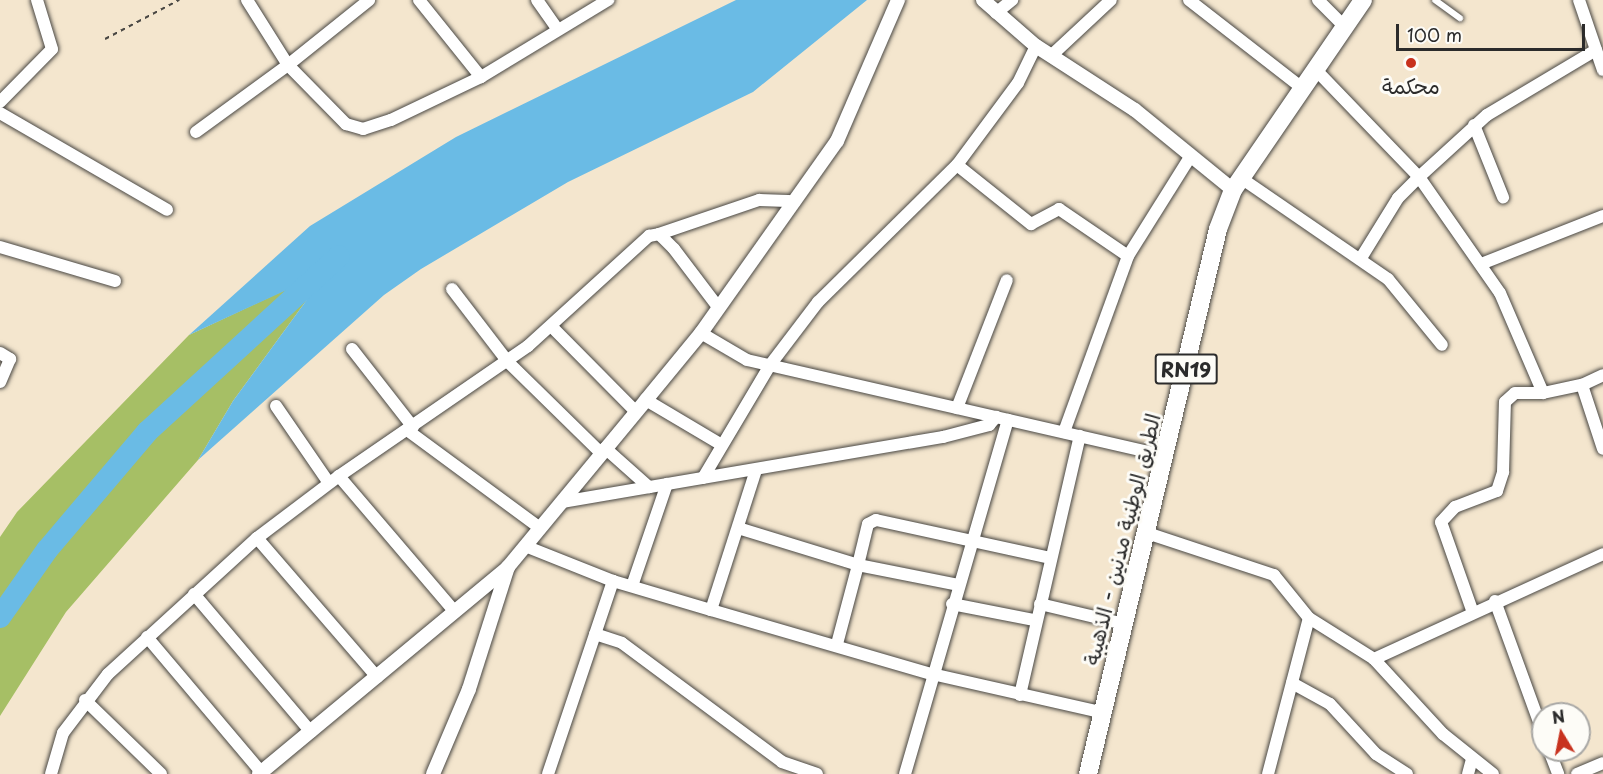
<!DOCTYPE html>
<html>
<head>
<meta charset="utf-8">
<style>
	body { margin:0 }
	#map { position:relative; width:1603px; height:774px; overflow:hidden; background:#f4e6ce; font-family:"Playpen Sans","Playpen Sans Arabic",sans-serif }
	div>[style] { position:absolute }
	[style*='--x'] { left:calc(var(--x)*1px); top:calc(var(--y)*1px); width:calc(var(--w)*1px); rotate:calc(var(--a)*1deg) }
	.green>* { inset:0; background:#a6bf65 }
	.water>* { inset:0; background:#6abbe5 }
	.river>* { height:22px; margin:-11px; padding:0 11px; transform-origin:11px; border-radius:11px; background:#6abbe5 }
	.path>* { height:2px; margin-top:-1px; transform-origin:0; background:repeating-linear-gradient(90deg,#494743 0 4.5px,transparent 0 9px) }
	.roads { filter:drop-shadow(0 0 2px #494743) drop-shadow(0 0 2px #494743) }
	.service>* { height:6px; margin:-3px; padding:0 3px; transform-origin:3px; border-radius:3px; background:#fff }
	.minor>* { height:12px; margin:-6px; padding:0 6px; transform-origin:6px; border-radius:6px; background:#fff }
	.tertiary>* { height:14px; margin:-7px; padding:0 7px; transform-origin:7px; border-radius:7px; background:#fff }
	.primary>* { height:18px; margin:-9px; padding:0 9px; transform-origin:9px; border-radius:9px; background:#fff }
	.dots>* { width:16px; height:16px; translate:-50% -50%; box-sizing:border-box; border:3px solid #fdfcf7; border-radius:50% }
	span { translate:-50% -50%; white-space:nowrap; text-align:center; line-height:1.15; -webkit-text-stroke:6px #fdfcf7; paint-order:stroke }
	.shield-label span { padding:2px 4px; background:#fdfcf7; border:2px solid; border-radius:4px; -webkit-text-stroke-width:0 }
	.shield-label { font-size:20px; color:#2b2b2b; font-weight:700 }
	.poi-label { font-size:21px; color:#2b2b2b }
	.street-label { font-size:21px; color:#2b2b2b }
	.north { position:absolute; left:1531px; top:702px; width:60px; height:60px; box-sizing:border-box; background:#fdfcf7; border:2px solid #a9a8a5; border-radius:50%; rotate:350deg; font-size:16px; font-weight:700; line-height:24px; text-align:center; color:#2b2b2b }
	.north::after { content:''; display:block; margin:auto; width:21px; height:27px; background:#c8321e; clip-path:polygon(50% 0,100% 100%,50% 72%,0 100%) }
	.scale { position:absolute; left:1396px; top:24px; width:189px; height:27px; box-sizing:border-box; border:3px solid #2b2b2b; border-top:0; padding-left:8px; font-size:18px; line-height:21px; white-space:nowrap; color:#2b2b2b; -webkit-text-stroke:4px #fdfcf7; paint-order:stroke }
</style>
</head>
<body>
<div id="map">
	<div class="green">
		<div style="clip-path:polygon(317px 275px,306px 301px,233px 401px,198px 460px,66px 612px,0 716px,0 537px,17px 512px,189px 335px)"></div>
	</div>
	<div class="water">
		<div style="clip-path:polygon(736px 0,867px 0,753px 92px,568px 182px,421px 269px,384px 295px,198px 460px,233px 401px,306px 301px,317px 276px,189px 335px,310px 226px,456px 137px)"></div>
	</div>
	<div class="river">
		<div style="--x:0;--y:617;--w:82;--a:-55"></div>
		<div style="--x:47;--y:550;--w:155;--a:-49.7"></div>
		<div style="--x:147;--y:432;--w:260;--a:-42.5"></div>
	</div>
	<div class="path">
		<div style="--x:105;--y:39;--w:84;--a:-27.8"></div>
	</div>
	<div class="roads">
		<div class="service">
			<div style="--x:1435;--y:0;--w:31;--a:36"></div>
		</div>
		<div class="minor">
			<div style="--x:247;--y:0;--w:77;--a:57.8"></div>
			<div style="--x:288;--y:65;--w:104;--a:-38.7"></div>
			<div style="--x:419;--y:0;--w:99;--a:51.2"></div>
			<div style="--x:537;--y:0;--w:35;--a:55"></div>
			<div style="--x:1189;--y:0;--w:143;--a:37.9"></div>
			<div style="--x:1318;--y:0;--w:37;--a:45"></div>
			<div style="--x:1579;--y:0;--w:74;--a:71.1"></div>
			<div style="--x:996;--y:13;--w:21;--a:-39"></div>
			<div style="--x:1053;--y:54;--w:79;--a:-43"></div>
			<div style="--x:1316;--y:70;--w:149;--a:46.1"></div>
			<div style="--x:1419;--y:177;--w:92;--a:-42.4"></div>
			<div style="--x:1487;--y:115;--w:127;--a:-30.8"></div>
			<div style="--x:0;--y:102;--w:74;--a:-45.5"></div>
			<div style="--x:52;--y:49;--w:51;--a:-107"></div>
			<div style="--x:0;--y:113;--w:193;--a:30.1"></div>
			<div style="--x:1474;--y:125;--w:78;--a:68.1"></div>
			<div style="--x:196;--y:132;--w:114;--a:-36.1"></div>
			<div style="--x:288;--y:65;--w:83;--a:45.5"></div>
			<div style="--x:346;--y:124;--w:18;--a:16"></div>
			<div style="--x:363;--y:129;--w:29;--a:-18"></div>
			<div style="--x:391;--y:120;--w:100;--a:-25.5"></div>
			<div style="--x:481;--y:77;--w:149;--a:-31.2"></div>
			<div style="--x:957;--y:165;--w:95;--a:38.6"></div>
			<div style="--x:1031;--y:224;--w:32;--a:-28"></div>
			<div style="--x:1059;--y:209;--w:83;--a:34.3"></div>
			<div style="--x:1241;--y:178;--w:178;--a:34.5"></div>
			<div style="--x:1388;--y:279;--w:85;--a:50.7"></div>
			<div style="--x:659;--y:234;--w:106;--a:-18.8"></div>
			<div style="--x:759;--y:200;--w:36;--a:2"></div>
			<div style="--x:0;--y:247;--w:120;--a:16.5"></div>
			<div style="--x:1361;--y:258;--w:70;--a:-58.3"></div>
			<div style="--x:1398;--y:198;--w:30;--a:-45"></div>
			<div style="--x:1419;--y:177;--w:141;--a:55.1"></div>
			<div style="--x:1500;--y:293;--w:109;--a:66.7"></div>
			<div style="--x:1543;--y:393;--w:40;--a:-12"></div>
			<div style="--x:1582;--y:385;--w:67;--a:71.8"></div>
			<div style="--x:1481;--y:264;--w:131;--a:-21.5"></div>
			<div style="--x:452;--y:289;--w:92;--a:52.5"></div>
			<div style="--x:508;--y:362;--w:130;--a:44.4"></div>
			<div style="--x:552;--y:327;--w:120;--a:45.3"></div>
			<div style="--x:701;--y:333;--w:53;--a:30.4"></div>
			<div style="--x:747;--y:360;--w:430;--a:12.9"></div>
			<div style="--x:352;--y:349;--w:99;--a:52"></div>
			<div style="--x:0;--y:353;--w:12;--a:31"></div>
			<div style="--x:10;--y:359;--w:25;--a:113"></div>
			<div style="--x:1582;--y:385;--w:23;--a:-25"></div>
			<div style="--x:646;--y:400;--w:86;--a:30.7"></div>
			<div style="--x:276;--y:406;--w:93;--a:55.5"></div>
			<div style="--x:957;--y:408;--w:137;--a:-68.7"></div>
			<div style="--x:407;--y:430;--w:165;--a:36.4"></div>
			<div style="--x:1064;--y:432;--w:187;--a:-70"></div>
			<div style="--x:1128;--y:256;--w:117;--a:-57.9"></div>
			<div style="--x:605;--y:448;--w:59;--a:41.6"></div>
			<div style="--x:703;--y:478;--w:131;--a:-59.3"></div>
			<div style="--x:770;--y:365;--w:79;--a:-52.7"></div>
			<div style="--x:818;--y:302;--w:195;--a:-44.6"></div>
			<div style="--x:957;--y:165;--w:102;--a:-53.4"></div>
			<div style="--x:1018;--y:83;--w:41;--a:-64.1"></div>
			<div style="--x:562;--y:502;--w:387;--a:-9.7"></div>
			<div style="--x:943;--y:437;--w:48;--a:-14.6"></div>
			<div style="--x:989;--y:425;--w:11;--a:-49"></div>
			<div style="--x:738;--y:528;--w:126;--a:17.1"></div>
			<div style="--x:858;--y:565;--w:42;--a:-76.3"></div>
			<div style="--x:868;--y:524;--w:9;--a:-27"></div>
			<div style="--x:876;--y:520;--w:178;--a:12.3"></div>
			<div style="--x:1147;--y:533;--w:134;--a:18.3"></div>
			<div style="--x:1274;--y:575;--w:55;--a:50.9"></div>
			<div style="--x:1309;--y:618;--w:77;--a:32.2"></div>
			<div style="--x:1374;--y:659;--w:102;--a:47.4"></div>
			<div style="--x:1443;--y:734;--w:64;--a:38.7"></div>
			<div style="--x:257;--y:538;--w:184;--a:49.2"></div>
			<div style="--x:525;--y:546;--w:95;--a:21.7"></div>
			<div style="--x:613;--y:581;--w:102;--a:16.5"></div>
			<div style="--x:711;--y:610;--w:230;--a:16.2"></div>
			<div style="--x:932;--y:674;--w:173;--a:12.7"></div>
			<div style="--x:632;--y:586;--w:108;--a:-71.1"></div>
			<div style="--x:194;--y:594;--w:181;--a:49.7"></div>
			<div style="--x:1495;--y:601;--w:140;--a:70"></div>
			<div style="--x:952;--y:604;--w:84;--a:11"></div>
			<div style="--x:1040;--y:604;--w:86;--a:13.4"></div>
			<div style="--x:711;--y:610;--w:147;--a:-72.2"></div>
			<div style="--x:1472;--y:610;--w:93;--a:-109.4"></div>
			<div style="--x:1441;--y:522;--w:21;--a:-47"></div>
			<div style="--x:1455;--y:507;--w:45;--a:-20.9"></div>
			<div style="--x:1497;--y:491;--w:20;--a:-72"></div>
			<div style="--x:1503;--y:472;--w:70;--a:-88.4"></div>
			<div style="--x:1505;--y:402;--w:13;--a:-42"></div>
			<div style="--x:1515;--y:393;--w:28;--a:0"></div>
			<div style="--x:455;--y:612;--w:179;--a:-130.5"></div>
			<div style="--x:339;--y:476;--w:229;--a:-34.5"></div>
			<div style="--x:528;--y:346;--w:164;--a:-42.3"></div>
			<div style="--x:649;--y:236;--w:10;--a:-11"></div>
			<div style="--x:659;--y:234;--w:21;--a:45"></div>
			<div style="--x:674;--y:249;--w:73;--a:52.8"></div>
			<div style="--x:595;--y:634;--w:28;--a:18"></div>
			<div style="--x:622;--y:643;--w:199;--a:36.6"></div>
			<div style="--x:782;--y:762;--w:37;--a:19"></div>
			<div style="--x:147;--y:637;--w:177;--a:49.8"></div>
			<div style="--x:837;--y:644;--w:82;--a:-75.1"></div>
			<div style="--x:858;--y:565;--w:102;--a:11.3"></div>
			<div style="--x:1374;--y:659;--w:252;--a:-24.6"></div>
			<div style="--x:1292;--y:683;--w:43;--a:28.9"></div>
			<div style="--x:1330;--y:704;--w:68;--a:47.4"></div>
			<div style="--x:1376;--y:754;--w:37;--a:33"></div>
			<div style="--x:1020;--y:695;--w:266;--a:-77"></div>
			<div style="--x:85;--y:700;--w:106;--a:44.2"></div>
			<div style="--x:1549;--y:750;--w:26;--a:69"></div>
			<div style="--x:51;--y:774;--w:43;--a:-73.7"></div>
			<div style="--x:63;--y:733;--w:74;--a:-52.7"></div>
			<div style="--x:108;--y:674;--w:202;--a:-42.4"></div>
			<div style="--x:257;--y:538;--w:103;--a:-37.1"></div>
			<div style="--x:548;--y:774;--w:204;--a:-71.4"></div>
			<div style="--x:905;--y:774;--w:369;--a:-73.8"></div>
			<div style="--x:1268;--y:774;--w:161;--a:-75.3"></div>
			<div style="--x:1468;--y:774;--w:16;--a:-75"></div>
			<div style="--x:1577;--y:774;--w:28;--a:-23"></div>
		</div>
		<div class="tertiary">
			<div style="--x:983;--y:0;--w:70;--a:41"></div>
			<div style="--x:1036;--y:46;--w:118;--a:32.9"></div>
			<div style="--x:1135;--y:110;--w:127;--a:39.2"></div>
			<div style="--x:259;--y:774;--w:324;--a:-39.7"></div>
			<div style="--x:508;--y:567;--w:217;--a:-50.4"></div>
			<div style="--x:646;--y:400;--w:87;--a:-50.6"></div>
			<div style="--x:701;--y:333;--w:235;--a:-54.7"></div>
			<div style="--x:837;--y:141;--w:154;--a:-66.6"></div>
			<div style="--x:433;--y:774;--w:92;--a:-67"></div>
			<div style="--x:469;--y:689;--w:128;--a:-72.3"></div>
		</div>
		<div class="primary">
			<div style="--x:1088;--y:774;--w:560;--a:-76.58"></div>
			<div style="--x:1218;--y:229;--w:42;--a:-69"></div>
			<div style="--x:1233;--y:190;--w:230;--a:-55.6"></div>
		</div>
	</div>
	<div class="dots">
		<div style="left:1411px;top:63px;background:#c8321e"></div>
	</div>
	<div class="shield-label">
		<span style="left:1186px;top:369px">RN19</span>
	</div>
	<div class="poi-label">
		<span style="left:1411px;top:85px">محكمة</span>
	</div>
	<div class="street-label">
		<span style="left:1121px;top:539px;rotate:-76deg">الطريق الوطنية مدنين - الذهيبة</span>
	</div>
	<div class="north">N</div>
	<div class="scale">100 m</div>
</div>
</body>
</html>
